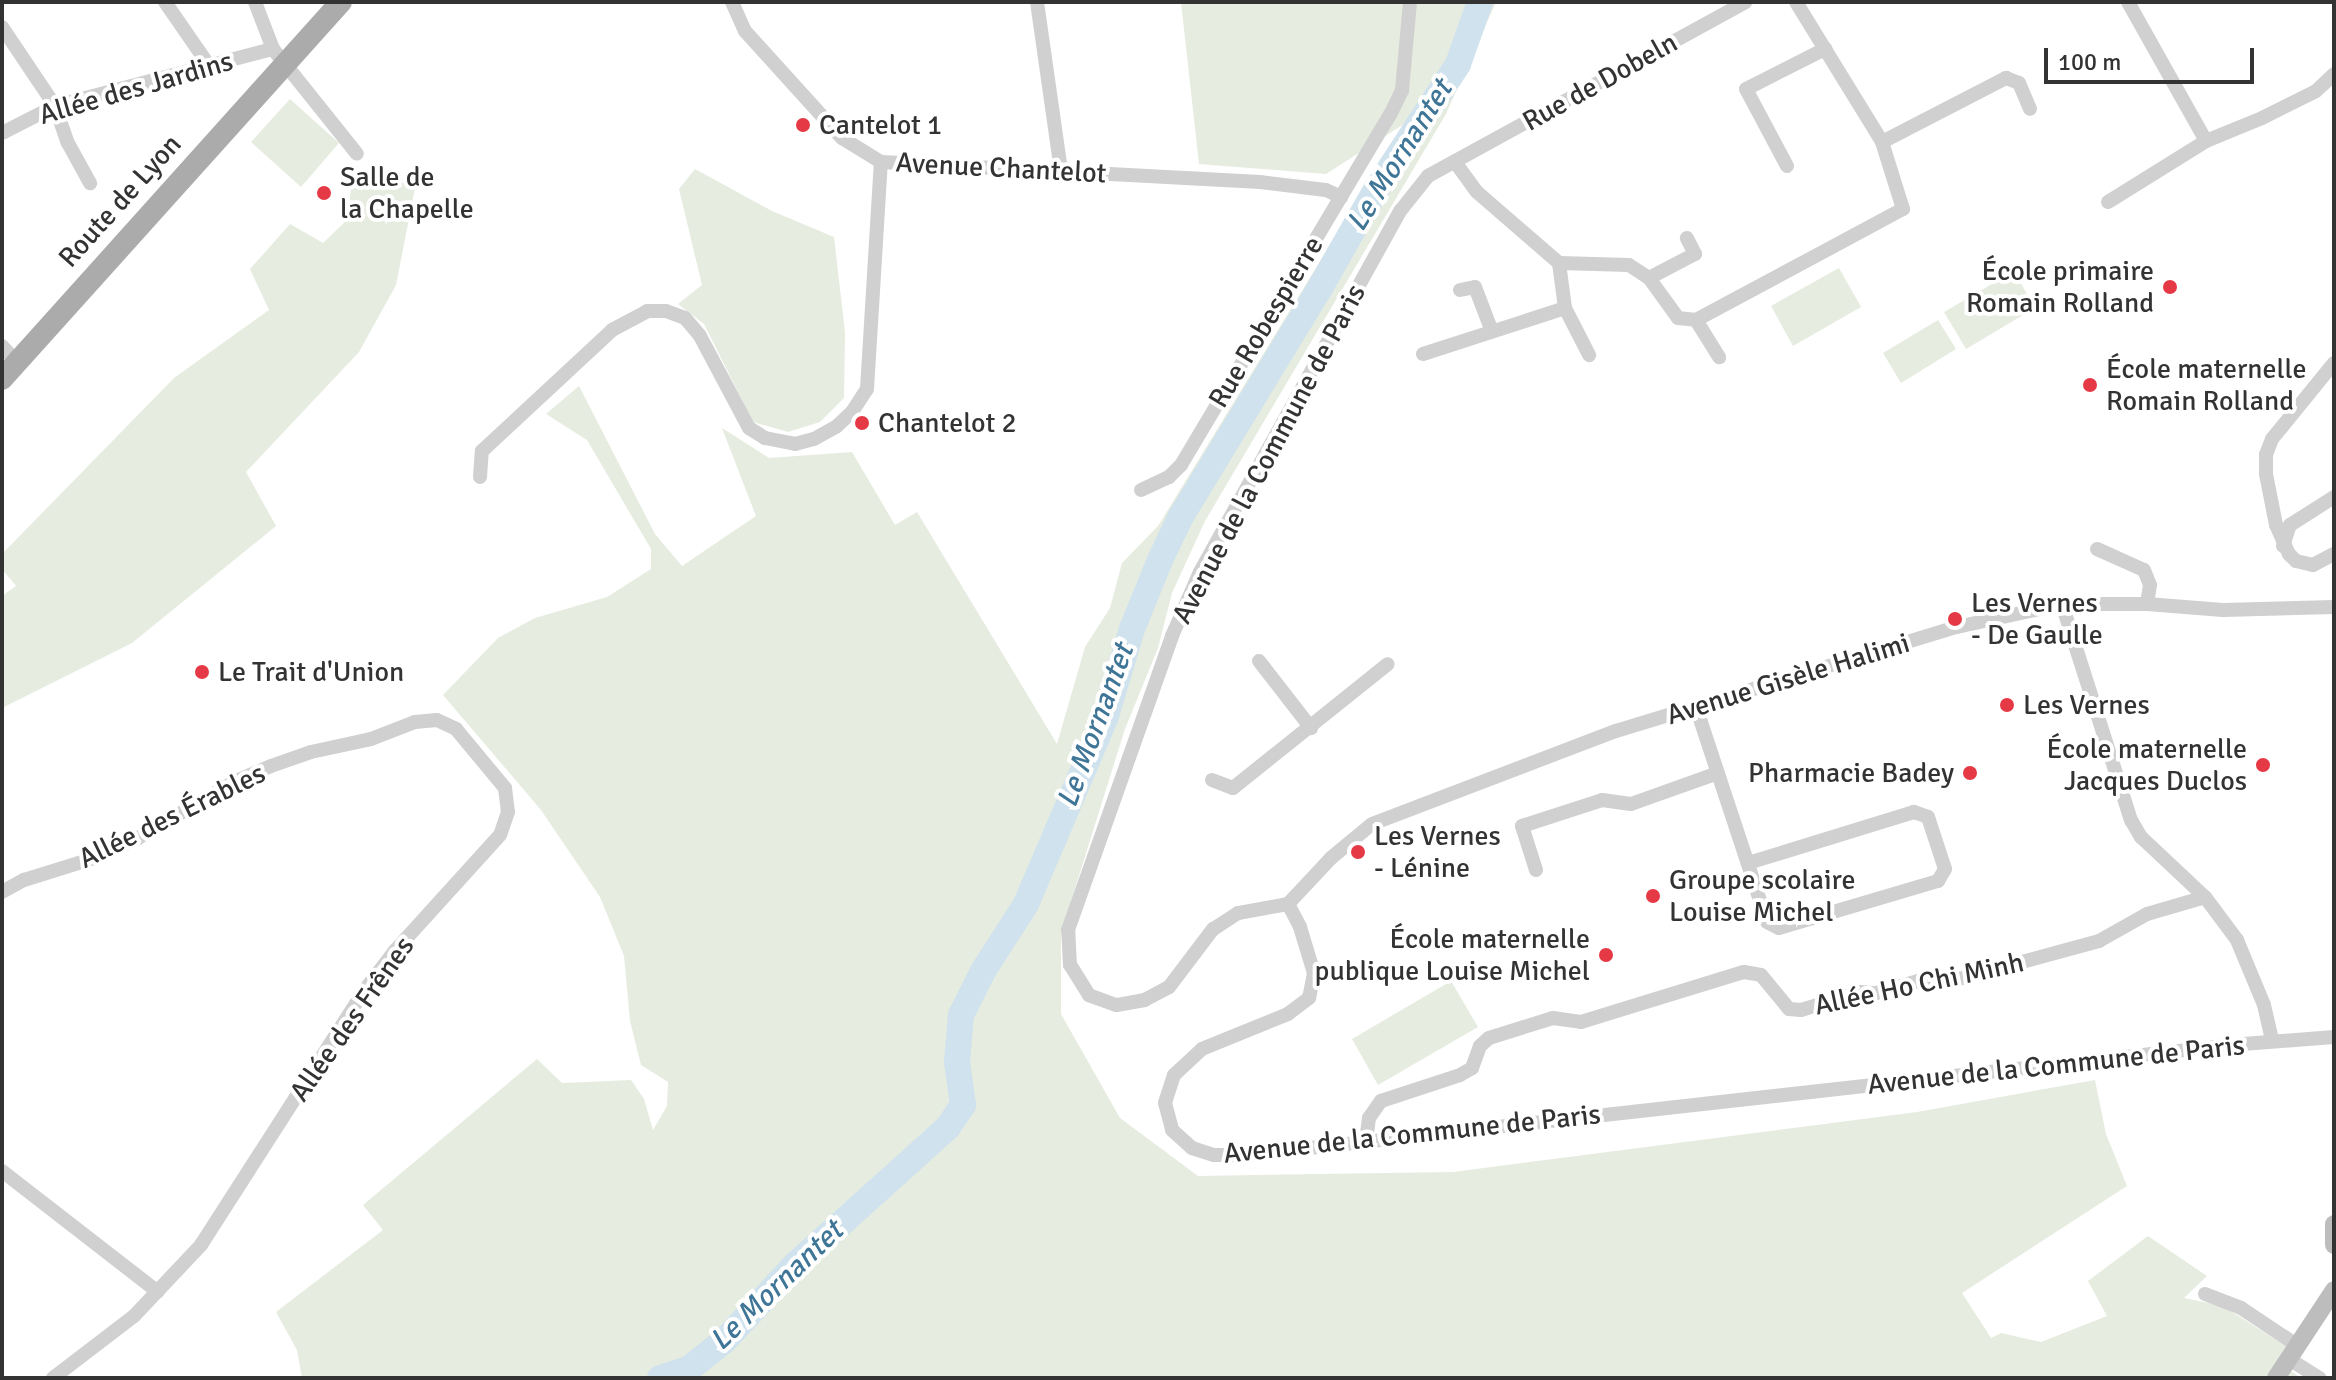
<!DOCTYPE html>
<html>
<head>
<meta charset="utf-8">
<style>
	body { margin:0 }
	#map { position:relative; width:2336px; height:1380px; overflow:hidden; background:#fff; font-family:Signika,sans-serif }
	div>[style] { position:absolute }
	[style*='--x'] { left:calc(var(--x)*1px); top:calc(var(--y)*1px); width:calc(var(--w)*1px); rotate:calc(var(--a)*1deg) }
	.green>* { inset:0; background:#e6ecdf }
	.river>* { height:26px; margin:-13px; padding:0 13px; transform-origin:13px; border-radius:13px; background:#cfe2ee }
	.street>* { height:14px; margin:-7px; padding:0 7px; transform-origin:7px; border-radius:7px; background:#d0d0d0 }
	.secondary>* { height:18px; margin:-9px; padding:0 9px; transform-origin:9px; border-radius:9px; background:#bdbdbd }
	.primary>* { height:22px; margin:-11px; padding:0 11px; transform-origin:11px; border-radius:11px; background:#ababab }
	.dots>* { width:22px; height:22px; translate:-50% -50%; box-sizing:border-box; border:4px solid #fff; border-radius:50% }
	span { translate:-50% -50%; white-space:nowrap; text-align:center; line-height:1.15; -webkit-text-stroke:8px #fff; paint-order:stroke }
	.street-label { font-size:28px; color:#333 }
	.poi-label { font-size:28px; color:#333 }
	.left { translate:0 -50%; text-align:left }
	.right { translate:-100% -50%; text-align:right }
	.water-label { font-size:30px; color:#3f7597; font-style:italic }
	.frame { position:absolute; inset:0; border:4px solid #333; pointer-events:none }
	.scale { position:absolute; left:2044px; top:48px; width:210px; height:36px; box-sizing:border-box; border:4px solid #333; border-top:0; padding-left:10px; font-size:24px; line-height:28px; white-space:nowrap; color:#333; -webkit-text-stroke:6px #fff; paint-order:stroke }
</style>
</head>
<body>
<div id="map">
	<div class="green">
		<div style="clip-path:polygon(1181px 2px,1496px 2px,1446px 114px,1205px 521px,1172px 593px,1158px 648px,1125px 729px,1061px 933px,1061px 1014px,1120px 1118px,1198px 1176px,1453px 1172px,1917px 1112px,2095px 1080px,2106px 1134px,2127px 1186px,1962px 1293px,1991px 1338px,2001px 1333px,2041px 1342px,2107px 1316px,2088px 1281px,2148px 1236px,2207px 1276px,2184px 1298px,2223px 1306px,2287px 1347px,2277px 1361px,2301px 1378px,302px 1378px,297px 1350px,276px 1312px,383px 1230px,363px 1205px,537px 1059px,562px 1083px,631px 1080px,644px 1099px,653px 1130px,667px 1106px,668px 1082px,641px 1065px,630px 1021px,624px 956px,600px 897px,541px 810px,443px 695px,498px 638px,535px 618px,607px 597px,651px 569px,651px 549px,587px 440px,546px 414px,579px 386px,655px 534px,682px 566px,756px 516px,722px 428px,769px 458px,852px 452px,895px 525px,917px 512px,1057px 744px,1085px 647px,1110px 608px,1122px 563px,1158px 526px,1404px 124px,1326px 174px,1199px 164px)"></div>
		<div style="clip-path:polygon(290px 99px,339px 143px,301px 187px,251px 142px)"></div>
		<div style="clip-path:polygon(695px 169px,772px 211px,834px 237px,845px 332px,844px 398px,820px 422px,788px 432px,753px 422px,704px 324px,678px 304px,702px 285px,679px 189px)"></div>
		<div style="clip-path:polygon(351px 181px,416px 183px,396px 285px,359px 352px,246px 472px,276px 526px,132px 643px,2px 708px,2px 596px,16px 586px,2px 569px,2px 554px,174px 378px,269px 310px,250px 269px,290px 224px,323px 243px,349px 218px)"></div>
		<div style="clip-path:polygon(1839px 268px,1861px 307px,1793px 346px,1771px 306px)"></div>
		<div style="clip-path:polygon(2014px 271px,2035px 308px,1966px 349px,1944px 312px)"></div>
		<div style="clip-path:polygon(1938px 320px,1956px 349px,1901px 383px,1883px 353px)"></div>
		<div style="clip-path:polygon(1451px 981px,1478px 1027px,1378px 1085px,1352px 1039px)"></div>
	</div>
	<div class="river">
		<div style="--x:660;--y:1378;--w:32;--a:-18"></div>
		<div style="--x:690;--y:1368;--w:45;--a:-38.7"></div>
		<div style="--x:725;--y:1340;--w:103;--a:-47"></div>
		<div style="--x:795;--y:1265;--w:206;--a:-42"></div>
		<div style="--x:948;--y:1127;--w:27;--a:-56"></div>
		<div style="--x:963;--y:1105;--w:43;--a:-97.9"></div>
		<div style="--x:957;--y:1062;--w:47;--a:-85.1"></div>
		<div style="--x:961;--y:1015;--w:49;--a:-63.4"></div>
		<div style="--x:983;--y:971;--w:80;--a:-57.3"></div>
		<div style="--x:1026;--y:904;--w:204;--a:-66.9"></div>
		<div style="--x:1106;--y:716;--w:91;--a:-73.4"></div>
		<div style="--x:1132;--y:629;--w:74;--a:-67.9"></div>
		<div style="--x:1160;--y:560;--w:47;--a:-64.5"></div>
		<div style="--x:1180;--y:518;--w:271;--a:-58.7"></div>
		<div style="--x:1321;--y:286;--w:113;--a:-60.3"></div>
		<div style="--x:1377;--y:188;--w:148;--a:-56.8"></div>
		<div style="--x:1458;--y:64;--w:66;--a:-70.5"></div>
	</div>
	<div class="street">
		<div style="--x:165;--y:2;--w:79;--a:55.3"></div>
		<div style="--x:255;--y:2;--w:50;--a:69"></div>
		<div style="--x:273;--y:49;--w:134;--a:51.3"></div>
		<div style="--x:732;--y:2;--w:32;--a:66"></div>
		<div style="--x:745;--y:31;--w:144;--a:47.8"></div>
		<div style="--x:842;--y:138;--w:46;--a:31.6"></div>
		<div style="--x:881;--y:162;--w:380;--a:3"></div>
		<div style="--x:1260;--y:182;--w:66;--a:6.9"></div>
		<div style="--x:1326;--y:190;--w:17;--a:25"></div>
		<div style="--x:1037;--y:2;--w:170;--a:81.9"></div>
		<div style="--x:1796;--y:2;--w:164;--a:58.4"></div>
		<div style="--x:2128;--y:2;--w:159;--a:60.7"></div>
		<div style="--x:2206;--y:141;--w:61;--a:-22.3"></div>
		<div style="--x:2262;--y:118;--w:60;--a:-26.6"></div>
		<div style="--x:2316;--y:91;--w:25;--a:-43"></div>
		<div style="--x:2;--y:27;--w:95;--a:56.1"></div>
		<div style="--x:55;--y:106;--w:39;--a:71"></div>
		<div style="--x:68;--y:143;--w:46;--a:61.2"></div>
		<div style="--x:2;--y:133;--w:59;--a:-27"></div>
		<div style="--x:55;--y:106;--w:225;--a:-14.7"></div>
		<div style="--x:1455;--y:162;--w:37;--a:54"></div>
		<div style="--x:1477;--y:192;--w:108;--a:40.9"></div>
		<div style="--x:1559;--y:263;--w:70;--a:1.6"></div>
		<div style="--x:1629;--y:265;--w:24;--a:33"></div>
		<div style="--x:1649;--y:278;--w:49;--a:54.1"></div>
		<div style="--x:1678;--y:318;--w:18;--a:6"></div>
		<div style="--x:1696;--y:320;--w:235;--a:-28.2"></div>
		<div style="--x:1903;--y:209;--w:70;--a:-107.4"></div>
		<div style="--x:1882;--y:142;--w:140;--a:-27.3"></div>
		<div style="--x:2006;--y:78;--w:14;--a:21"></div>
		<div style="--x:2019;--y:83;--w:28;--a:67"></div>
		<div style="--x:1787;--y:166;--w:87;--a:-118"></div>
		<div style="--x:1746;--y:89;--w:89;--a:-26.9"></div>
		<div style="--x:2108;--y:202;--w:115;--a:-31.9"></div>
		<div style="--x:1559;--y:263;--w:45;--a:82.4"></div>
		<div style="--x:1565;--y:308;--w:53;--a:62.9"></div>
		<div style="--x:1649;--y:278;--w:52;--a:-27.6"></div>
		<div style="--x:1695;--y:254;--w:18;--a:-117"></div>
		<div style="--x:1460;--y:290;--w:15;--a:-11"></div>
		<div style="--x:1475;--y:287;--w:45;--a:69.1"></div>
		<div style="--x:1696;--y:320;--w:44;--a:58.1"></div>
		<div style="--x:2;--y:346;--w:22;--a:47"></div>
		<div style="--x:1423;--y:354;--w:149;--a:-17.9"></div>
		<div style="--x:2334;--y:363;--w:98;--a:129.2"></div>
		<div style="--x:2272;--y:439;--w:17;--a:111"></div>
		<div style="--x:2266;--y:455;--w:19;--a:90"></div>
		<div style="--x:2266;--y:474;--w:52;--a:78.9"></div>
		<div style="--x:2276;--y:525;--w:32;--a:66"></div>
		<div style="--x:2289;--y:554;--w:10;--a:45"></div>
		<div style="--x:2296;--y:561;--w:17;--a:13"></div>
		<div style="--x:2313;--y:565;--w:24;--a:-28"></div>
		<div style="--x:480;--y:477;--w:26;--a:-86"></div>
		<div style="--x:482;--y:451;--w:178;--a:-42.9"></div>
		<div style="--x:612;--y:330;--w:40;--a:-28"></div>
		<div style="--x:647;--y:311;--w:19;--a:0"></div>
		<div style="--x:666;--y:311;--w:20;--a:20"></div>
		<div style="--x:685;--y:318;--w:23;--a:50"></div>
		<div style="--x:700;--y:336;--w:104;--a:62"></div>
		<div style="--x:749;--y:428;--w:19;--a:32"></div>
		<div style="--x:765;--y:438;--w:31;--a:11"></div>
		<div style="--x:795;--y:444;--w:20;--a:-15"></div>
		<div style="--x:814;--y:439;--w:26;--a:-29"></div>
		<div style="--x:837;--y:426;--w:21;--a:-43"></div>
		<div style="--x:852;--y:412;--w:27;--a:-57"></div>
		<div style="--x:867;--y:389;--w:227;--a:-86.5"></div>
		<div style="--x:1141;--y:490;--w:31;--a:-25"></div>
		<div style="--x:1169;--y:477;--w:17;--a:-45"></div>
		<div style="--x:1181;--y:465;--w:408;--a:-59.2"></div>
		<div style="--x:1390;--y:115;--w:28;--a:-64"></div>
		<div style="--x:1402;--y:90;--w:88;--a:-84.8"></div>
		<div style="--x:2283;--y:546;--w:22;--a:-72"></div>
		<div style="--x:2290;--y:525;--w:52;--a:-32.5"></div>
		<div style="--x:2097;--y:549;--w:51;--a:24.1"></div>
		<div style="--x:2144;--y:570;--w:16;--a:68"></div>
		<div style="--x:2150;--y:585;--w:19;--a:99"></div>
		<div style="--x:2062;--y:604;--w:227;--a:72.3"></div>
		<div style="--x:2131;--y:820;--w:20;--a:60"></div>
		<div style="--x:2141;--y:837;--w:88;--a:43.2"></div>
		<div style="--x:2205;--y:897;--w:54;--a:53.3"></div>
		<div style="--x:2237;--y:940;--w:70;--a:67.4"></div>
		<div style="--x:2264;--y:1005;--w:37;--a:77"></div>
		<div style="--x:1259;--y:661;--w:85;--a:52.2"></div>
		<div style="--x:1696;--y:707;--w:226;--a:71.7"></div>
		<div style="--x:1767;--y:922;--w:13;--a:27"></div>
		<div style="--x:1779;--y:928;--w:166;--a:-16.5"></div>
		<div style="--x:1938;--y:881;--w:14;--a:-60"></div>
		<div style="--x:1945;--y:869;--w:55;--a:-108.1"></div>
		<div style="--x:1928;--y:817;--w:15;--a:-160"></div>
		<div style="--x:1914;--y:812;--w:174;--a:162.9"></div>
		<div style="--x:1212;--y:780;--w:22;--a:21"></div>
		<div style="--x:1233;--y:788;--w:198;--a:-38.7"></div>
		<div style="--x:1536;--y:870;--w:46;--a:-107.7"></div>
		<div style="--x:1522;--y:826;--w:84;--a:-18"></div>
		<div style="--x:1602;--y:800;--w:29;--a:8"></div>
		<div style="--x:1631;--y:804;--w:92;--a:-19.6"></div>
		<div style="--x:2;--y:892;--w:25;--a:-29"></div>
		<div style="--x:24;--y:880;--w:77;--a:-17.3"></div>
		<div style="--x:98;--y:857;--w:44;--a:-25.4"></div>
		<div style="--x:138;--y:838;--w:111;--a:-30.3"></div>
		<div style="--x:234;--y:782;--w:40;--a:-23.4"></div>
		<div style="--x:271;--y:766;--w:42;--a:-19.3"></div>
		<div style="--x:311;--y:752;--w:61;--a:-12.2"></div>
		<div style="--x:371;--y:739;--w:47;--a:-21.1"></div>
		<div style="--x:415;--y:722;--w:22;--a:-5"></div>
		<div style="--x:437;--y:720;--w:21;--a:25"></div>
		<div style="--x:456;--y:729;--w:77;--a:50.3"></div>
		<div style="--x:505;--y:788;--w:24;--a:83"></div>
		<div style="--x:508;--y:812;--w:24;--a:109"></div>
		<div style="--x:500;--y:835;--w:158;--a:132.2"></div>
		<div style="--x:394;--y:952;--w:49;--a:127.6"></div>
		<div style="--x:364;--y:991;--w:302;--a:122.7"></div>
		<div style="--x:201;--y:1245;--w:98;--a:133.3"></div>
		<div style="--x:134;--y:1316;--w:102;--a:142.6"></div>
		<div style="--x:1288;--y:904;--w:51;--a:169.8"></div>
		<div style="--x:1238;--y:913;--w:30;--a:147"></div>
		<div style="--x:1213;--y:929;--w:73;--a:127.2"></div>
		<div style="--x:1169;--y:987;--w:27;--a:152"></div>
		<div style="--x:1145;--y:1000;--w:29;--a:170"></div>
		<div style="--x:1116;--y:1005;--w:29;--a:-160"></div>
		<div style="--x:1089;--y:995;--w:36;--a:-122"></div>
		<div style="--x:1070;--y:965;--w:35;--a:-93"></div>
		<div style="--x:1068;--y:930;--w:312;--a:-70.5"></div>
		<div style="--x:1172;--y:636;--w:70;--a:-66.4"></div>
		<div style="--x:1200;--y:572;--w:414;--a:-61"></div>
		<div style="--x:1401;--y:210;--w:43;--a:-51.5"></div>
		<div style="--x:1428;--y:176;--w:362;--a:-28.7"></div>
		<div style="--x:1288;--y:904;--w:26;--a:62"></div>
		<div style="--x:1300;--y:927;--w:48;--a:73.1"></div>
		<div style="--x:1314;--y:973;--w:25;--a:101"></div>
		<div style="--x:1309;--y:998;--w:26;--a:143"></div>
		<div style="--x:1288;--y:1014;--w:93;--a:157.9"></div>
		<div style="--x:1202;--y:1049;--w:38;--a:137"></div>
		<div style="--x:1174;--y:1075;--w:29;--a:108"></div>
		<div style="--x:1165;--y:1103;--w:28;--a:75"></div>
		<div style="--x:1172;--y:1130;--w:27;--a:42"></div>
		<div style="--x:1192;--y:1148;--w:23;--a:18"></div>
		<div style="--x:1214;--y:1155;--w:33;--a:0"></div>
		<div style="--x:1247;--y:1155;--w:989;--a:-6.38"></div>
		<div style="--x:2230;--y:1045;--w:104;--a:-4.4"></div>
		<div style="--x:1288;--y:904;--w:63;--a:-46.9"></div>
		<div style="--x:1331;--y:858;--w:53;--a:-39.7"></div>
		<div style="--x:1372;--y:824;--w:261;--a:-20.9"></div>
		<div style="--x:1616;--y:731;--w:357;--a:-17"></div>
		<div style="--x:1957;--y:627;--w:107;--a:-12.4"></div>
		<div style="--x:2062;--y:604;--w:85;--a:0"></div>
		<div style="--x:2147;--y:604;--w:76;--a:4.5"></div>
		<div style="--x:2223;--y:610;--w:111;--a:-1.5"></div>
		<div style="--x:1366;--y:1142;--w:24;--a:-83"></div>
		<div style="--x:1369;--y:1118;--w:21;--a:-55"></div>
		<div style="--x:1381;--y:1101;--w:83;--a:-18.2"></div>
		<div style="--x:1460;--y:1075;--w:14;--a:-30"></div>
		<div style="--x:1472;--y:1068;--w:23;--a:-70"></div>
		<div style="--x:1480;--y:1046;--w:12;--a:-42"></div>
		<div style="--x:1489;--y:1038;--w:67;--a:-17.4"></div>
		<div style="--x:1553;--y:1018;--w:28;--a:8"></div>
		<div style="--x:1581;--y:1022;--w:170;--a:-17.1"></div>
		<div style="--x:1744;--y:972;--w:17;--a:10"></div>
		<div style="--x:1761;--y:975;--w:44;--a:50.5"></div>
		<div style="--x:1789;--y:1009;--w:12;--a:5"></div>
		<div style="--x:1801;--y:1010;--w:62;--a:-17"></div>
		<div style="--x:1860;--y:992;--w:16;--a:4"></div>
		<div style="--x:1876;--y:993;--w:44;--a:-15.9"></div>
		<div style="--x:1918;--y:981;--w:19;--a:12"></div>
		<div style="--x:1937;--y:985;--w:168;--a:-15.2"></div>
		<div style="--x:2099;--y:941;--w:55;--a:-29.4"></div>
		<div style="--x:2147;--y:914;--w:60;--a:-16.3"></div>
		<div style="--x:2;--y:1171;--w:197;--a:37.8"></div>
		<div style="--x:2205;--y:1294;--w:39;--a:21"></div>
		<div style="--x:2241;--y:1308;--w:69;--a:33.7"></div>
		<div style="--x:2289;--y:1359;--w:36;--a:32"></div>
	</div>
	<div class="secondary">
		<div style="--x:2334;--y:1224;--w:21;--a:90"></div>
		<div style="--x:2276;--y:1378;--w:105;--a:-56.6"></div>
	</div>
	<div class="primary">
		<div style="--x:2;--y:379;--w:507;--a:-48.04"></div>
	</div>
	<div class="dots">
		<div style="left:803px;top:125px;background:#e63946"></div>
		<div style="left:324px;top:193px;background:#e63946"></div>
		<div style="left:2170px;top:287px;background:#e63946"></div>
		<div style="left:2090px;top:385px;background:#e63946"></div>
		<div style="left:862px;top:423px;background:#e63946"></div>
		<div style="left:1955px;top:619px;background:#e63946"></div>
		<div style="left:202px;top:672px;background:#e63946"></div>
		<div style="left:2007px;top:705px;background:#e63946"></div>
		<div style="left:2263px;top:765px;background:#e63946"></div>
		<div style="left:1970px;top:773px;background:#e63946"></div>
		<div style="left:1358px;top:852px;background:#e63946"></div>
		<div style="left:1653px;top:896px;background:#e63946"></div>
		<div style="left:1606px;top:955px;background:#e63946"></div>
	</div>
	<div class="street-label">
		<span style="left:1600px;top:82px;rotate:-29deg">Rue de Dobeln</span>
		<span style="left:136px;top:88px;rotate:-16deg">Allée des Jardins</span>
		<span style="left:1001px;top:168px;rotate:3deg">Avenue Chantelot</span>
		<span style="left:120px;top:201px;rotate:-48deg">Route de Lyon</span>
		<span style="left:1266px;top:322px;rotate:-59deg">Rue Robespierre</span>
		<span style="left:1269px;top:454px;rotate:-62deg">Avenue de la Commune de Paris</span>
		<span style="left:1788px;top:679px;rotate:-17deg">Avenue Gisèle Halimi</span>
		<span style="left:172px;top:816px;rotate:-26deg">Allée des Érables</span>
		<span style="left:1919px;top:984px;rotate:-12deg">Allée Ho Chi Minh</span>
		<span style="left:352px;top:1019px;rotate:-55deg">Allée des Frênes</span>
		<span style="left:2056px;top:1065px;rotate:-6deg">Avenue de la Commune de Paris</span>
		<span style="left:1412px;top:1134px;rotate:-6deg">Avenue de la Commune de Paris</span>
	</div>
	<div class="poi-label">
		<span class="left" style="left:819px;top:125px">Cantelot 1</span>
		<span class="left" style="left:340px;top:193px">Salle de<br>la Chapelle</span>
		<span class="right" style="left:2154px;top:287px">École primaire<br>Romain Rolland</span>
		<span class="left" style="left:2106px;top:385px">École maternelle<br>Romain Rolland</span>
		<span class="left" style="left:878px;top:423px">Chantelot 2</span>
		<span class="left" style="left:1971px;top:619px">Les Vernes<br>- De Gaulle</span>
		<span class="left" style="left:218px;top:672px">Le Trait d'Union</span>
		<span class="left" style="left:2023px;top:705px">Les Vernes</span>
		<span class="right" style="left:2247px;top:765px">École maternelle<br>Jacques Duclos</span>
		<span class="right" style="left:1954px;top:773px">Pharmacie Badey</span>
		<span class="left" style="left:1374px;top:852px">Les Vernes<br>- Lénine</span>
		<span class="left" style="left:1669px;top:896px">Groupe scolaire<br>Louise Michel</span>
		<span class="right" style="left:1590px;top:955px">École maternelle<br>publique Louise Michel</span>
	</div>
	<div class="water-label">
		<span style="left:1400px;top:156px;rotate:-58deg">Le Mornantet</span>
		<span style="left:1096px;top:726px;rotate:-70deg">Le Mornantet</span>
		<span style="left:777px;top:1286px;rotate:-44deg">Le Mornantet</span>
	</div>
	<div class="frame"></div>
	<div class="scale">100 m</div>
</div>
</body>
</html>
